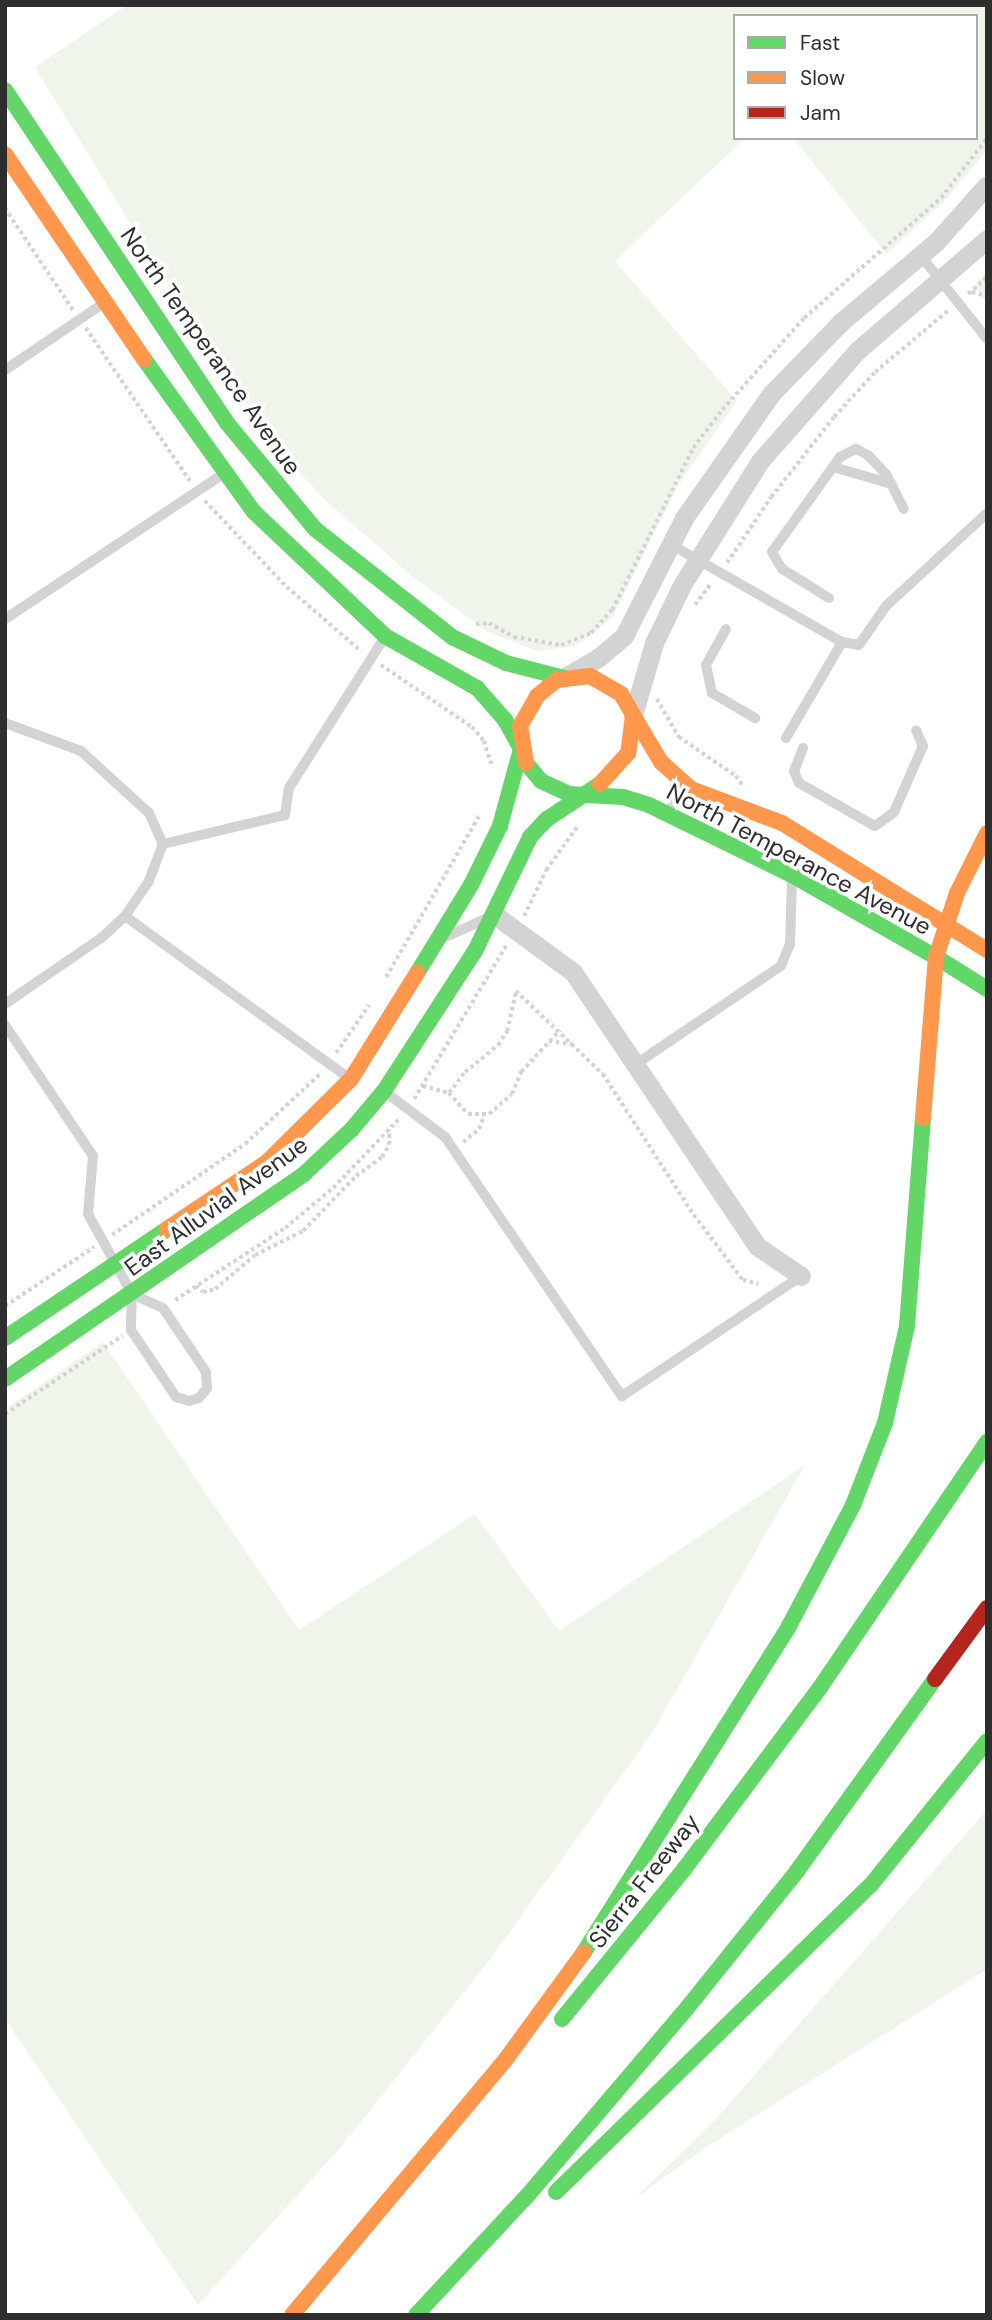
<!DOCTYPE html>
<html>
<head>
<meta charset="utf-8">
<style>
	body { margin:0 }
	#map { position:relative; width:992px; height:2320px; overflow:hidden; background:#fff; font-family:"DM Sans",sans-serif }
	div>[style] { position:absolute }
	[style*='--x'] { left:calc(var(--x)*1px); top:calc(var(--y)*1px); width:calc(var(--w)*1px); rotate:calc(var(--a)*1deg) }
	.green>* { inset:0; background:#f0f5eb }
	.path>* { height:3.5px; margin-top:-1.75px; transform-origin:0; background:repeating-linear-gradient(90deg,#d3d3d3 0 3.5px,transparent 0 7px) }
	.lane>* { height:10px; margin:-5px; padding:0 5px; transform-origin:5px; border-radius:5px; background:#d3d3d3 }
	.street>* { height:19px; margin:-9.5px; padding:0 9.5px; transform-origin:9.5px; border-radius:9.5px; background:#d3d3d3 }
	.fast>* { height:16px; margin:-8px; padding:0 8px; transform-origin:8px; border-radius:8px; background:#63d668 }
	.slow>* { height:16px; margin:-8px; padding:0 8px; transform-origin:8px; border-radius:8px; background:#ff974d }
	.jam>* { height:16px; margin:-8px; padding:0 8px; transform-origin:8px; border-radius:8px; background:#b3261e }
	span { translate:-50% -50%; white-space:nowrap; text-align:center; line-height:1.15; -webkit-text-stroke:7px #fff; paint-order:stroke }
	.street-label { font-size:24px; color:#2e2e2e }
	.frame { position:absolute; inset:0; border:7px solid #2e2e2e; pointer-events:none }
	.legend { position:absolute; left:733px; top:14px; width:245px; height:126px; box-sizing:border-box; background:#fff; border:2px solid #ababab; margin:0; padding:9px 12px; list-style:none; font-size:21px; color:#2e2e2e }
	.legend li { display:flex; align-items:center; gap:14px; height:35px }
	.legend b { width:35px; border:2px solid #ababab }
</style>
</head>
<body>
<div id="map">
	<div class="green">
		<div style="clip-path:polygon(127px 5px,987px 5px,987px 150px,945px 201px,886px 254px,793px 138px,976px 138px,976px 16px,735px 16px,735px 138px,745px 138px,615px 261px,737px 401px,677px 487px,613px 617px,576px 646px,537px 651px,486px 631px,412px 576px,326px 501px,264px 434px,195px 330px,35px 67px)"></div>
		<div style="clip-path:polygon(987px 271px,987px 303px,974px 286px)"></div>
		<div style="clip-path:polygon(103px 1342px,299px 1630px,475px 1514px,559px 1631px,805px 1465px,652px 1733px,489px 1961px,340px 2148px,198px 2305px,5px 2019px,5px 1409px)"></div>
		<div style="clip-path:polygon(987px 1810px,987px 1969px,708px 2146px,634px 2199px,714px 2121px)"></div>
	</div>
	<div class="path">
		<div style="--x:5;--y:208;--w:123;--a:56.3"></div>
		<div style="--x:972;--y:292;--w:16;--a:15"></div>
		<div style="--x:968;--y:294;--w:25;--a:-42"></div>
		<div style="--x:86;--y:328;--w:185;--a:55.8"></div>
		<div style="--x:205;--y:501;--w:119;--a:46.4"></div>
		<div style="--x:287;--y:587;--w:98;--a:40.9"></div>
		<div style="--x:727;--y:563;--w:79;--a:-56.3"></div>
		<div style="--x:771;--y:497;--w:102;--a:-51.8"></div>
		<div style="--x:834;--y:417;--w:61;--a:-47.7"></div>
		<div style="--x:875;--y:372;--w:97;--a:-40"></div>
		<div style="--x:695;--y:605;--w:27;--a:-54"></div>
		<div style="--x:476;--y:624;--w:13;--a:-4"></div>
		<div style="--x:489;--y:623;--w:29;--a:29"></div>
		<div style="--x:514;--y:637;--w:48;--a:9.7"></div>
		<div style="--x:561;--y:645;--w:32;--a:-22"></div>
		<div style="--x:591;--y:633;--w:31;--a:-48"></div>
		<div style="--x:612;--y:610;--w:181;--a:-63.4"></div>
		<div style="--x:693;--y:448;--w:48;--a:-52.7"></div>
		<div style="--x:722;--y:410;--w:123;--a:-48.3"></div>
		<div style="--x:804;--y:318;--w:182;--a:-41.2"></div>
		<div style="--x:941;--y:198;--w:76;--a:-52.5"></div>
		<div style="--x:381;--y:665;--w:110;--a:34.3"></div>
		<div style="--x:472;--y:727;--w:18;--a:49"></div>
		<div style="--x:484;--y:741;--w:28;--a:72"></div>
		<div style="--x:657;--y:699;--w:44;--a:59.9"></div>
		<div style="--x:679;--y:737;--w:69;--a:34.4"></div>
		<div style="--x:736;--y:776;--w:12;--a:55"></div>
		<div style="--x:524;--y:916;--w:51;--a:-64.4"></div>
		<div style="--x:546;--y:870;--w:53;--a:-54.2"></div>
		<div style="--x:386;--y:977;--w:188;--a:-60"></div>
		<div style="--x:549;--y:1041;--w:28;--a:8"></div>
		<div style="--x:336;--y:1053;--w:58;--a:-55.5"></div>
		<div style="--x:423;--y:1086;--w:27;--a:15"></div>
		<div style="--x:449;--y:1093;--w:26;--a:-53"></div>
		<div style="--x:465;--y:1072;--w:43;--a:-39.3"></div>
		<div style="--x:498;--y:1045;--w:17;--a:-57"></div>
		<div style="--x:507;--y:1031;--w:41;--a:-77.3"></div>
		<div style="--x:516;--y:991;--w:120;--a:43.7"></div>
		<div style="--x:603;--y:1074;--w:168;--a:57.2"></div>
		<div style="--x:694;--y:1215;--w:81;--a:53"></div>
		<div style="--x:743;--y:1280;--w:16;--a:14"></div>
		<div style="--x:449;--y:1093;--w:28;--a:48"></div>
		<div style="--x:468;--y:1114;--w:21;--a:0"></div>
		<div style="--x:489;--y:1114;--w:30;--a:-41"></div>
		<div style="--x:512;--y:1094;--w:24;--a:-68"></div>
		<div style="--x:521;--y:1072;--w:57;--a:-47.1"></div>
		<div style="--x:414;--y:1099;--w:181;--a:-59"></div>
		<div style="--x:463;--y:1142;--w:21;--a:-39"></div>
		<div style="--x:479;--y:1129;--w:14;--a:-69"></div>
		<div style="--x:112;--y:1235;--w:161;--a:-34.4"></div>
		<div style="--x:245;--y:1144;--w:104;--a:-43.1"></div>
		<div style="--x:196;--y:1286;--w:9;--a:41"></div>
		<div style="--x:203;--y:1292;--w:12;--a:-14"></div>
		<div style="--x:215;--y:1289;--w:52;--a:-40.4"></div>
		<div style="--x:255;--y:1255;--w:54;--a:-26.6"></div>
		<div style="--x:303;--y:1231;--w:76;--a:-46.1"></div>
		<div style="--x:356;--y:1176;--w:32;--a:-36"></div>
		<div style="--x:382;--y:1157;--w:14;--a:-60"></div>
		<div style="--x:389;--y:1145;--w:15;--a:-90"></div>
		<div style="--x:175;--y:1300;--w:131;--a:-33.2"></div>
		<div style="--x:285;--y:1228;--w:62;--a:-39.8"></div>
		<div style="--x:333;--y:1188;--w:95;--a:-46.3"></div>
		<div style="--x:5;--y:1306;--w:107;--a:-33.5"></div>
		<div style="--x:5;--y:1414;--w:141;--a:-33.7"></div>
	</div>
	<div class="lane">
		<div style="--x:921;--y:256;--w:106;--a:51.5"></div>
		<div style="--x:5;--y:370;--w:120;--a:-34.1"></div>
		<div style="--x:833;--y:467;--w:61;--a:16.1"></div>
		<div style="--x:670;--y:544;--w:198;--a:29.7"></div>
		<div style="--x:842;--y:642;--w:17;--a:10"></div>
		<div style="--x:859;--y:645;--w:47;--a:-55.3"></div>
		<div style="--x:886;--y:606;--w:137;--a:-42.6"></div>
		<div style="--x:829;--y:598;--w:55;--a:-148.3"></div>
		<div style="--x:782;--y:569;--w:20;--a:-120"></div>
		<div style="--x:772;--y:552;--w:117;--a:-54.4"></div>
		<div style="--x:840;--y:457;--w:18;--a:-27"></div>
		<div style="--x:856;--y:449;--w:13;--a:27"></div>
		<div style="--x:868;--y:455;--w:26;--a:47"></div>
		<div style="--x:886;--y:474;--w:39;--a:63"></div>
		<div style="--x:5;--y:619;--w:262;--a:-33.6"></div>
		<div style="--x:726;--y:629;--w:41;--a:119.1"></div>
		<div style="--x:706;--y:665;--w:29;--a:78"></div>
		<div style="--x:712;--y:693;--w:50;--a:30.2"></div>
		<div style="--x:5;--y:723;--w:81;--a:20.2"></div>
		<div style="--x:81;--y:751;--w:92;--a:42.4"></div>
		<div style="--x:149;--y:813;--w:34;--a:66"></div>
		<div style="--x:163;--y:844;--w:40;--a:111"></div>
		<div style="--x:149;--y:881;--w:42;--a:124.4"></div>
		<div style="--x:125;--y:916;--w:33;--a:137"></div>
		<div style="--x:101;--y:938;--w:116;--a:145.5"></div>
		<div style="--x:786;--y:738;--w:111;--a:-59.7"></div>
		<div style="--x:803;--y:748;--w:25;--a:111"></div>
		<div style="--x:794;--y:771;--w:13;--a:67"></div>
		<div style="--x:799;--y:783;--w:87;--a:29.5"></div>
		<div style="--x:875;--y:826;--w:24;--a:-36"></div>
		<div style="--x:894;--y:812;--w:72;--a:-66.3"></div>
		<div style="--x:923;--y:746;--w:17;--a:-114"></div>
		<div style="--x:668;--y:813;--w:34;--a:-60"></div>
		<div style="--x:163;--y:844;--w:125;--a:-13.4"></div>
		<div style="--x:285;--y:815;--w:27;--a:-82"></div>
		<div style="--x:289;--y:788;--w:179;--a:-57.6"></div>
		<div style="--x:125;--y:916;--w:278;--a:35.9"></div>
		<div style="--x:448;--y:936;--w:41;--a:-24.7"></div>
		<div style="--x:5;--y:1025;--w:158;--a:56.1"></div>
		<div style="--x:93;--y:1156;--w:58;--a:94.9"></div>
		<div style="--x:88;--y:1214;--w:91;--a:61.2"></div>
		<div style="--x:132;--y:1294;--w:36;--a:92"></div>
		<div style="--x:131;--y:1330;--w:81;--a:56.1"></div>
		<div style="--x:176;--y:1397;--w:14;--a:17"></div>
		<div style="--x:189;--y:1401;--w:10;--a:-17"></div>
		<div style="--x:199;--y:1398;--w:13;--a:-51"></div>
		<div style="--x:207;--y:1388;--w:16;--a:-94"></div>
		<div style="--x:206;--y:1372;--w:77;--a:-123.9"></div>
		<div style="--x:163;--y:1308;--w:34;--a:-156"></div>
		<div style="--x:636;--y:1064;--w:175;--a:-34.1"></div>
		<div style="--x:781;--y:966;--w:24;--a:-68"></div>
		<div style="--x:790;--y:944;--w:64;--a:-88.2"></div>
		<div style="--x:384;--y:1091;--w:76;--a:37"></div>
		<div style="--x:445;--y:1137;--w:314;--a:55.7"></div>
		<div style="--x:622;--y:1396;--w:216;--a:-33.8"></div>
	</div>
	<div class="street">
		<div style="--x:565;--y:677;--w:38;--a:-30"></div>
		<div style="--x:598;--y:658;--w:34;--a:-40"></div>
		<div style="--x:624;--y:636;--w:132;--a:-63"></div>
		<div style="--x:684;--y:518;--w:153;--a:-54.9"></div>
		<div style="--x:772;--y:393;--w:99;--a:-45.8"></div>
		<div style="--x:841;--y:322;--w:124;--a:-40.1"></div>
		<div style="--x:936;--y:242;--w:76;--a:-48.2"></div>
		<div style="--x:633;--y:715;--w:75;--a:-73.7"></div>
		<div style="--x:654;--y:643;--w:64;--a:-64.2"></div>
		<div style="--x:682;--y:585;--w:146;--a:-57.8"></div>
		<div style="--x:760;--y:461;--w:148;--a:-48.6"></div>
		<div style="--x:858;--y:350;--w:170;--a:-40.7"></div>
		<div style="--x:495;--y:915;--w:97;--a:36.2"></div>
		<div style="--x:573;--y:972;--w:330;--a:56.1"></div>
		<div style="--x:757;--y:1246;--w:53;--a:34.3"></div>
	</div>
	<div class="fast">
		<div style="--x:5;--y:90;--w:400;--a:56.3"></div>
		<div style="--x:227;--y:423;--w:138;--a:50.3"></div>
		<div style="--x:315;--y:529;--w:174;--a:38.2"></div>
		<div style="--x:452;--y:637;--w:60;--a:25.7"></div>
		<div style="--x:506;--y:663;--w:60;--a:14.5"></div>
		<div style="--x:144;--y:359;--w:188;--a:54.3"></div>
		<div style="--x:254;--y:512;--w:180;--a:43.4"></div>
		<div style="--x:385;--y:636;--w:106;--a:29.5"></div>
		<div style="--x:477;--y:688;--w:43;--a:48.8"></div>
		<div style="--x:505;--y:720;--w:33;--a:61"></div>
		<div style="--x:521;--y:749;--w:80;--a:105.3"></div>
		<div style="--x:500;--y:826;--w:66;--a:116.2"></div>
		<div style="--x:471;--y:885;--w:103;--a:121.5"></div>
		<div style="--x:526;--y:763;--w:23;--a:50"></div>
		<div style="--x:541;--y:781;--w:31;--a:25"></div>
		<div style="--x:569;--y:794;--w:54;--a:3.2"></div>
		<div style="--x:623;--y:797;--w:27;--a:17"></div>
		<div style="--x:649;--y:805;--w:159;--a:26.1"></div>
		<div style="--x:792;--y:875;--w:166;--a:29.7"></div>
		<div style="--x:936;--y:957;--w:60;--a:32.1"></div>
		<div style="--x:5;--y:1338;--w:195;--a:-33.9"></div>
		<div style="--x:5;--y:1379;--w:363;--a:-34.4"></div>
		<div style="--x:304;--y:1174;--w:66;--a:-43.2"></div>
		<div style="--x:352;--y:1129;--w:50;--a:-49.9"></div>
		<div style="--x:384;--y:1091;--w:167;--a:-57"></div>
		<div style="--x:475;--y:951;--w:127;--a:-64.2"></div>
		<div style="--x:530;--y:837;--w:25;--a:-47"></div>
		<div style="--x:547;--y:819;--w:64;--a:-33.4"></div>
		<div style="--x:584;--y:1952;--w:385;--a:-57.8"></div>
		<div style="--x:789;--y:1626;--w:137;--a:-62.1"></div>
		<div style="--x:853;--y:1505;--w:88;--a:-68.7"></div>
		<div style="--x:885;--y:1423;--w:99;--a:-77.2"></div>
		<div style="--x:907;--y:1326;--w:209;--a:-85.6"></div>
		<div style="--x:562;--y:2019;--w:195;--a:-50.8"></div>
		<div style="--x:685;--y:1868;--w:224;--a:-53.2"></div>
		<div style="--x:819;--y:1689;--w:299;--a:-55.8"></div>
		<div style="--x:556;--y:2192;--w:438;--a:-44.3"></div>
		<div style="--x:870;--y:1886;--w:186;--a:-51.1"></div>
		<div style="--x:416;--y:2315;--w:164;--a:-47"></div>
		<div style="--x:528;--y:2195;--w:239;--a:-49.6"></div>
		<div style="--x:683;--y:2013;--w:182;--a:-51.2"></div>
		<div style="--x:797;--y:1871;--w:236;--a:-54.3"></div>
	</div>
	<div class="slow">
		<div style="--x:5;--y:154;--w:248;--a:55.9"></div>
		<div style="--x:633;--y:715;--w:55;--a:59.2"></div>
		<div style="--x:661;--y:762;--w:40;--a:42"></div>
		<div style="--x:691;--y:789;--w:97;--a:20.5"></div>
		<div style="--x:782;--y:823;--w:241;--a:31.8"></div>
		<div style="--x:526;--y:763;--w:37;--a:-99"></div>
		<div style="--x:520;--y:726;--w:34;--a:-60"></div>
		<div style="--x:537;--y:696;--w:26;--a:-39"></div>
		<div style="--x:557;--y:680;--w:33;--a:-7"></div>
		<div style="--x:590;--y:676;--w:36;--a:30"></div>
		<div style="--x:621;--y:694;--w:24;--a:60"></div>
		<div style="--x:633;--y:715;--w:38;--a:97"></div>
		<div style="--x:628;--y:753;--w:42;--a:132.1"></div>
		<div style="--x:923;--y:1118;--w:162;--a:-85.4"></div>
		<div style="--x:936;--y:957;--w:67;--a:-71.8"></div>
		<div style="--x:957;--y:893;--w:67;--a:-63.4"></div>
		<div style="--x:167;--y:1229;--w:120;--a:-33.8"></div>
		<div style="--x:267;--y:1162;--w:118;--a:-44.7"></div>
		<div style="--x:351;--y:1079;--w:125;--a:-58.1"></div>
		<div style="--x:292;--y:2315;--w:334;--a:-50.1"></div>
		<div style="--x:506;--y:2059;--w:132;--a:-53.9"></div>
	</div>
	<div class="jam">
		<div style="--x:935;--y:1679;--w:88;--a:-53.8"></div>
	</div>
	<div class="street-label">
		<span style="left:211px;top:351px;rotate:55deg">North Temperance Avenue</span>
		<span style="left:799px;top:859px;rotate:28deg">North Temperance Avenue</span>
		<span style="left:216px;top:1206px;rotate:-36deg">East Alluvial Avenue</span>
		<span style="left:644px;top:1881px;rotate:-52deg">Sierra Freeway</span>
	</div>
	<div class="frame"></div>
	<ul class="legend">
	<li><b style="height:9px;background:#63d668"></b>Fast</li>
	<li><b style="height:9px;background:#ff974d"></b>Slow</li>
	<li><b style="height:9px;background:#b3261e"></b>Jam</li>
	</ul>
</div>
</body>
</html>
